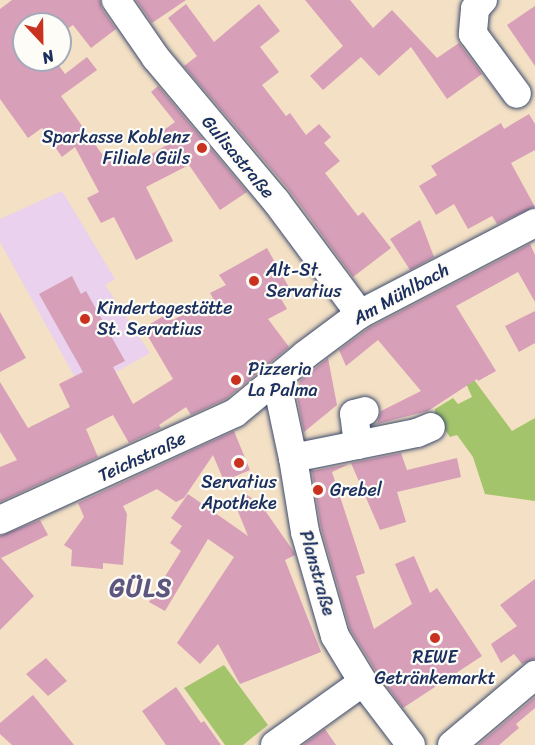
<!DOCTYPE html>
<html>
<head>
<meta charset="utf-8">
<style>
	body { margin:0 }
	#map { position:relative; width:535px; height:745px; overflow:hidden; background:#f3e0c5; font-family:Sriracha,sans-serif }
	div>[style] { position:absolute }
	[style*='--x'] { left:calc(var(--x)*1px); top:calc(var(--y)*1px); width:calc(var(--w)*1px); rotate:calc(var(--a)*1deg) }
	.built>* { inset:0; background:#ead1ed }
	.green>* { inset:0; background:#a4c46c }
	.building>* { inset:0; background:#d89fb8 }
	.roads { filter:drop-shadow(0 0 2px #3b4a6d) drop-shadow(0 0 2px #3b4a6d) }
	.minor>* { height:28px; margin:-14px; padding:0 14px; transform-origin:14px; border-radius:14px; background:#fff }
	.dots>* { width:16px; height:16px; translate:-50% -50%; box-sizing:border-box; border:3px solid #fdfcf7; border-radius:50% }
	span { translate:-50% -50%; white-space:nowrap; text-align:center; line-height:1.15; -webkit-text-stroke:4.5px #fdfcf7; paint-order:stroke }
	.poi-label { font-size:18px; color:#1b2f5e }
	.right { translate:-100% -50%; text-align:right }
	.left { translate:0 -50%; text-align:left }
	.street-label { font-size:18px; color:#1b2f5e }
	.district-label { font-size:24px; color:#5d567e; font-weight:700; letter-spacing:1.5px }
	.north { position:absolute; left:12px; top:12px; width:60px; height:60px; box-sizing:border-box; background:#fdfcf7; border:2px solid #a3aaba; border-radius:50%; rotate:158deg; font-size:16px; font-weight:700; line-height:24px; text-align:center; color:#1b2f5e }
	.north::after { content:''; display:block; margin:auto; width:21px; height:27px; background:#c8321e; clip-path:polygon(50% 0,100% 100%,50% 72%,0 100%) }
</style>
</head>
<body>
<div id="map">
	<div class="built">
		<div style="clip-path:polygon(62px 191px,115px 279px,105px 285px,150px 353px,116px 372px,87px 399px,0 242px,0 219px)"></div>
	</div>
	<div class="green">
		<div style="clip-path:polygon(466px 369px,512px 431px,535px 418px,535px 501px,485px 494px,473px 457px,457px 435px,450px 437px,435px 416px,435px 409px,453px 398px,458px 404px,472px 397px,461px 372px)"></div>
		<div style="clip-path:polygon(224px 665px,268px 725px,243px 745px,225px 745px,184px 688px)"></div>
	</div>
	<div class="building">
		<div style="clip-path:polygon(12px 0,100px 0,102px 9px,116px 29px,91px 48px,73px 25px,60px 34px,60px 24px,24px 24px,24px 60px,55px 60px,65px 74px,87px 57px,97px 70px,61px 96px,106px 160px,119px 152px,125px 163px,137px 156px,140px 161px,170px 143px,161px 132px,175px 122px,151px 92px,158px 86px,247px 192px,220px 210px,189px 165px,146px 187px,173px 241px,136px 260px,114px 217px,101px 223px,87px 198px,99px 192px,75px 147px,62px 157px,42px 128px,28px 138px,0 99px,0 9px)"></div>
		<div style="clip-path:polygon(136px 0,186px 0,152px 23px)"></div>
		<div style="clip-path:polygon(305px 0,350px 0,373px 28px,392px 10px,437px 58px,459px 43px,482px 74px,447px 99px,411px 47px,379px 76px,361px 57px,323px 90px,310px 76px,343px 46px)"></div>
		<div style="clip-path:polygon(186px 4px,214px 42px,259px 4px,280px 31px,260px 47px,279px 72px,262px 85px,286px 116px,290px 113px,306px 135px,319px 124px,331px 137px,324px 143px,340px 161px,325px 173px,358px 216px,363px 212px,391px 248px,353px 277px,289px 190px,184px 66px,197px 56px,168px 18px)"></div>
		<div style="clip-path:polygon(535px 6px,535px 66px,507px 25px)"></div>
		<div style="clip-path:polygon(529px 114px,535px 124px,535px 150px,511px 163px,535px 207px,497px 224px,492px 216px,468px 229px,454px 204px,436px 215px,419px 186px,437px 175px,431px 166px,501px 123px,504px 129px)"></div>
		<div style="clip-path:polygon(420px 220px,434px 257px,410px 270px,390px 239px)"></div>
		<div style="clip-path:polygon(530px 244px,535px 255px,535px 302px,518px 272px,456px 306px,496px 371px,478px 381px,477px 379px,428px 411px,377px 424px,381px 411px,421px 391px,378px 340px,346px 366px,339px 350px,369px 328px)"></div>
		<div style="clip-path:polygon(267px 248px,291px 291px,280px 297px,287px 309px,268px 319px,289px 347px,226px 399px,191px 415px,186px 407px,159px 425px,161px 428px,129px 443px,113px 415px,86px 429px,98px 457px,0 502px,0 467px,17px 460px,0 432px,0 382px,28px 428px,70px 407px,59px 384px,83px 372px,39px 294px,72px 276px,81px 294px,86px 291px,125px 361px,113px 367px,133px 404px,173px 379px,143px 328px,169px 313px,173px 320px,213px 298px,210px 293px,226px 285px,219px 275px)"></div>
		<div style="clip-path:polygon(535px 311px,535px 343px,519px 352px,505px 326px)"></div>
		<div style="clip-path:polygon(0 312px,26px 358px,0 372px)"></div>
		<div style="clip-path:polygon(328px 358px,337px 405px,304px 432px,296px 392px,300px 381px)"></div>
		<div style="clip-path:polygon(234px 431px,250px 470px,224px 481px,213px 455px,184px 498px,176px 502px,157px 489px,123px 506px,127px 514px,123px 565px,103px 563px,103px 569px,71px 566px,72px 550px,64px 545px,84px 517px,78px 503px)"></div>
		<div style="clip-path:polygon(401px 453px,407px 470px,457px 458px,461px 477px,397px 492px,406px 522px,380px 530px,351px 463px)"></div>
		<div style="clip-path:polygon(349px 464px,332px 472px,365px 573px,356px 576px,374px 629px,412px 604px,395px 564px,414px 556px,430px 593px,437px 588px,482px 656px,403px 708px,377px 673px,350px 629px,321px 528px,312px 471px)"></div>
		<div style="clip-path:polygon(188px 494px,248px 536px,237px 509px,247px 495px,268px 509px,266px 512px,294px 552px,295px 555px,285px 560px,321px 652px,240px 684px,218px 644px,200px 664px,177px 643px,234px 557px,208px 539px,165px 611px,149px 602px,181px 551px,170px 543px,182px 526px,171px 518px)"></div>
		<div style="clip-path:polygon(40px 520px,48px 535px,1px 558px,34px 596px,0 630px,0 536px)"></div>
		<div style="clip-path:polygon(535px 579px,535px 659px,522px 664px,514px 654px,501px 663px,491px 644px,517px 626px,500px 605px)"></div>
		<div style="clip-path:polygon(46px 658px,67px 681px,48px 696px,26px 674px)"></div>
		<div style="clip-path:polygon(176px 687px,201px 723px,204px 721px,221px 745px,166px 745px,142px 711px)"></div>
		<div style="clip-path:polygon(33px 695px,74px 745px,12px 745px,0 734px,0 723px)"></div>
		<div style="clip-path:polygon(535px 697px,535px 708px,516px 724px,519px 728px,499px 745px,478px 745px)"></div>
		<div style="clip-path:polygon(325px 729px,336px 745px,303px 745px)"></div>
	</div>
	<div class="roads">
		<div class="minor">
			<div style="--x:116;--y:0;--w:70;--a:55.4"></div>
			<div style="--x:156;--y:58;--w:187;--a:50"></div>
			<div style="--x:276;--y:201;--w:141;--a:53.4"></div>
			<div style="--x:483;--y:0;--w:12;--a:132"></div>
			<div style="--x:475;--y:9;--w:25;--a:95"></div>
			<div style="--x:473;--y:34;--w:74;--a:53.7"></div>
			<div style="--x:276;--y:379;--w:81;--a:77.9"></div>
			<div style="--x:293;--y:458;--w:75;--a:80.8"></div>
			<div style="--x:305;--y:532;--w:108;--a:73.9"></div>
			<div style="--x:335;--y:636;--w:54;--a:58.7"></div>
			<div style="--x:363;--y:682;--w:79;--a:52.7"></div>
			<div style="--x:358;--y:445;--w:31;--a:-97"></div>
			<div style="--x:354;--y:414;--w:11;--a:-15"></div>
			<div style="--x:293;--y:458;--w:126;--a:-11.4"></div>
			<div style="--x:417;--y:433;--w:15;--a:-23"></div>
			<div style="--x:0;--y:520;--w:258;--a:-24.5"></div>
			<div style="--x:235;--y:413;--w:91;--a:-39.6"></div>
			<div style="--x:305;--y:355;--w:69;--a:-36.7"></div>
			<div style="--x:360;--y:314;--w:197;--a:-27.5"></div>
			<div style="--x:275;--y:745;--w:108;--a:-35.6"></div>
			<div style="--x:452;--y:745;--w:109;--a:-40.1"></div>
		</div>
	</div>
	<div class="dots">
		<div style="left:202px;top:148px;background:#c8321e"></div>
		<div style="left:254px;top:281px;background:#c8321e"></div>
		<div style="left:85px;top:319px;background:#c8321e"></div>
		<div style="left:236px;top:380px;background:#c8321e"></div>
		<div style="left:239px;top:463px;background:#c8321e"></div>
		<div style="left:318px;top:490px;background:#c8321e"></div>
		<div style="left:435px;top:638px;background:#c8321e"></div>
	</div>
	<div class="poi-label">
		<span class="right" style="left:190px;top:148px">Sparkasse Koblenz<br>Filiale Güls</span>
		<span class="left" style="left:266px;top:281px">Alt-St.<br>Servatius</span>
		<span class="left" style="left:97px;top:319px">Kindertagestätte<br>St. Servatius</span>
		<span class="left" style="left:248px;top:380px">Pizzeria<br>La Palma</span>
		<span style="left:239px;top:493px">Servatius<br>Apotheke</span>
		<span class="left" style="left:330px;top:490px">Grebel</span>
		<span style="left:435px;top:668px">REWE<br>Getränkemarkt</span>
	</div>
	<div class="street-label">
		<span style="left:238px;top:157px;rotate:50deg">Gulisastraße</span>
		<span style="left:401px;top:294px;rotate:-29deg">Am Mühlbach</span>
		<span style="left:142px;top:457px;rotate:-25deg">Teichstraße</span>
		<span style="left:317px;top:573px;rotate:74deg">Planstraße</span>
	</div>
	<div class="district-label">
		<span style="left:141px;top:589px">GÜLS</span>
	</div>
	<div class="north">N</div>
</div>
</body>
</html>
